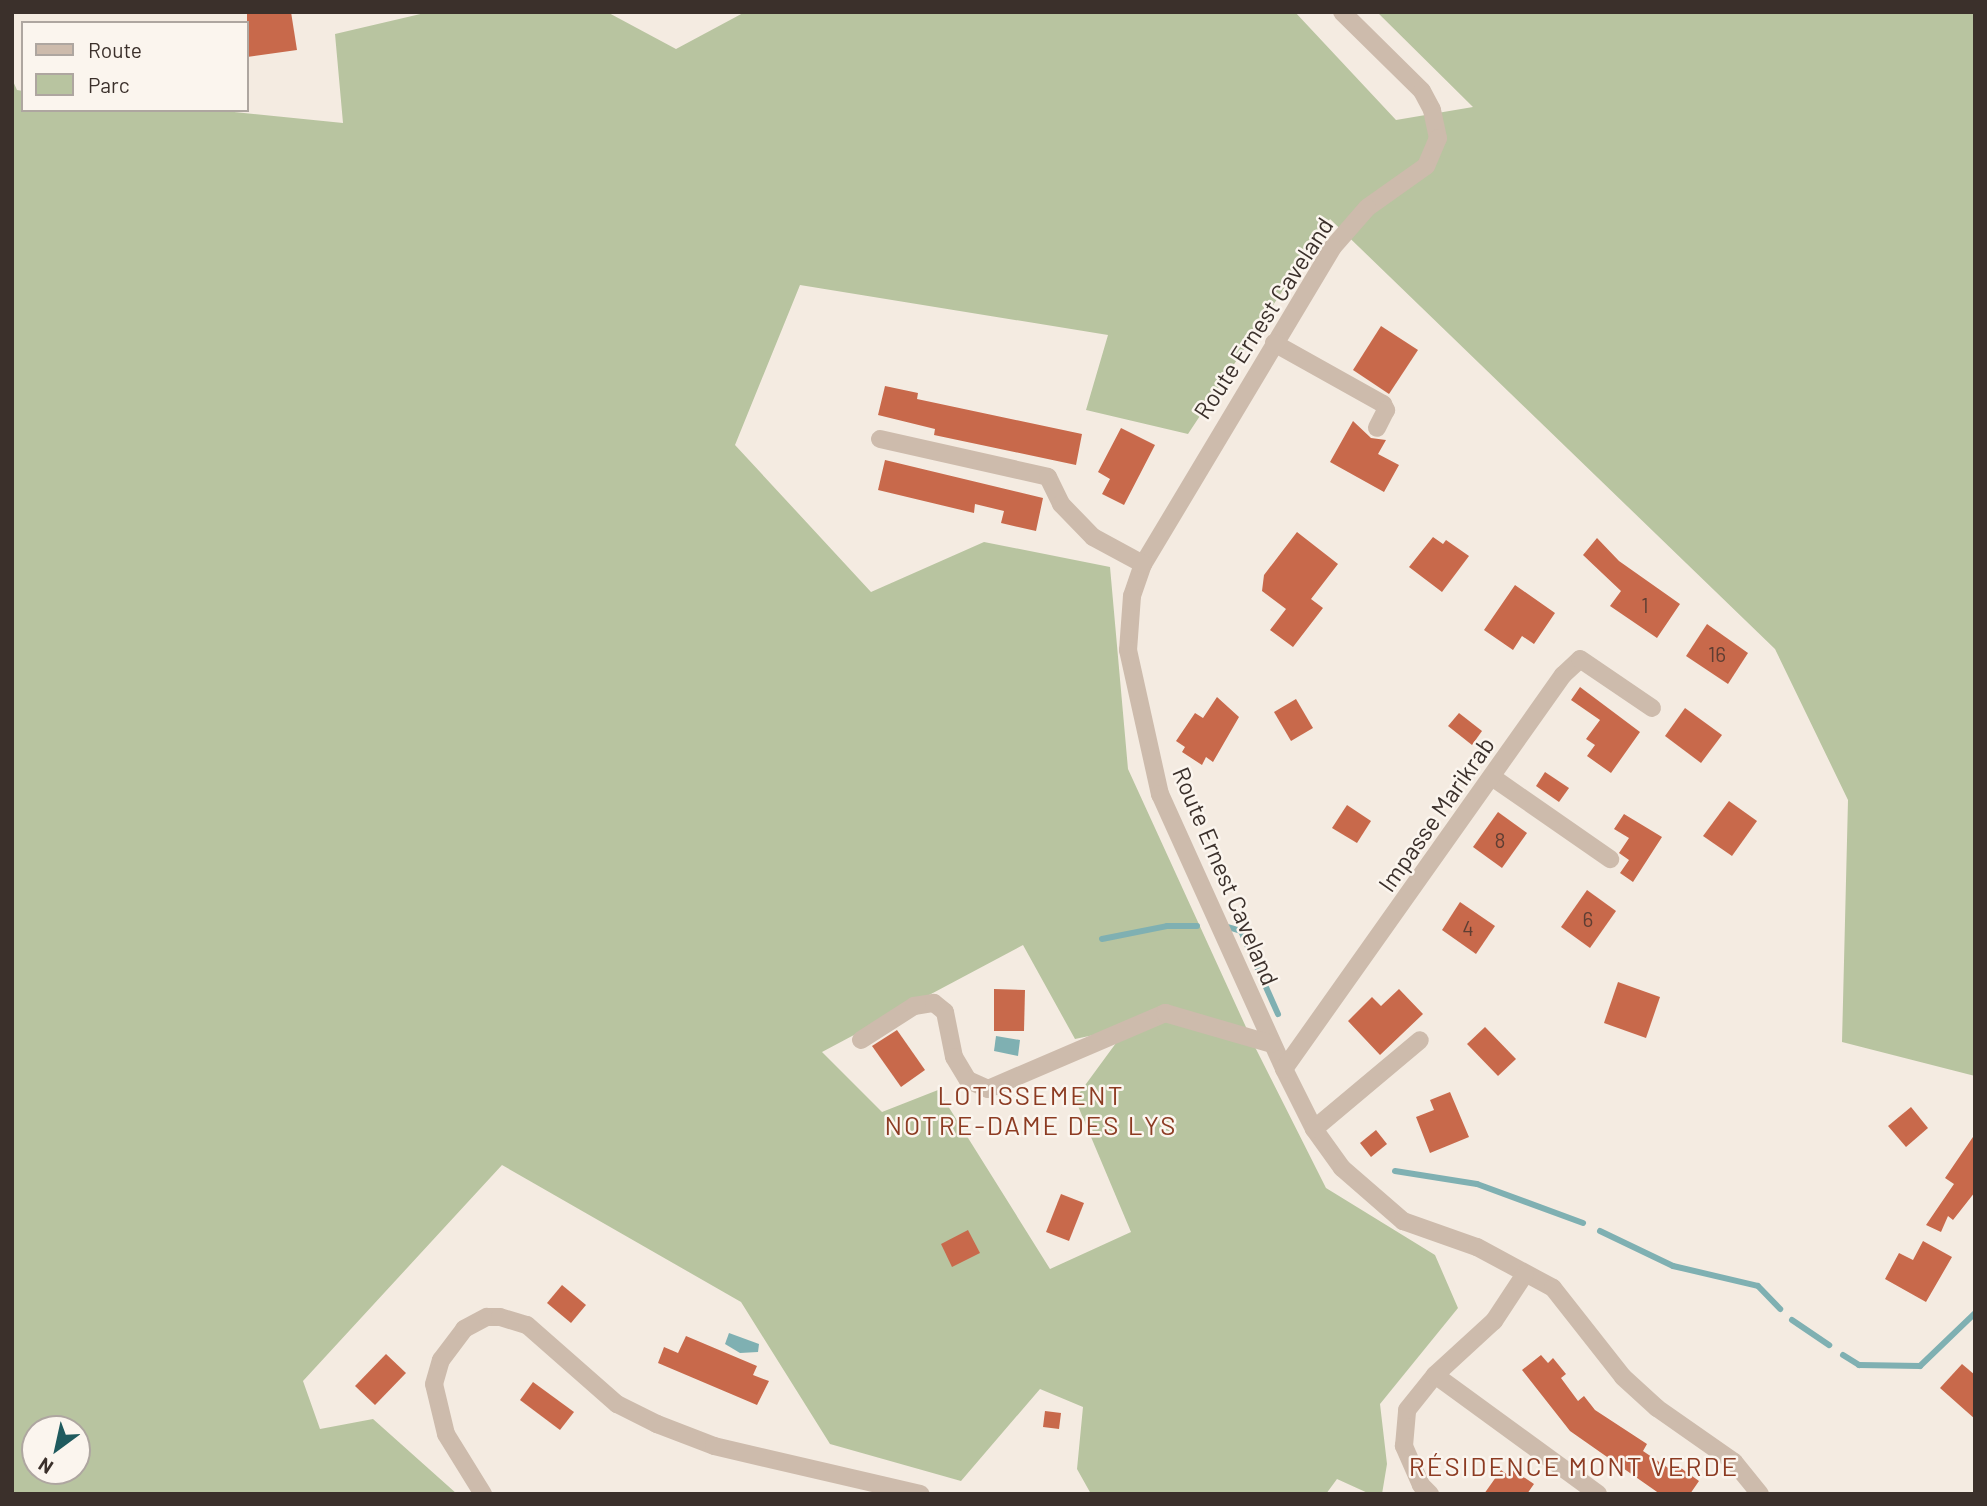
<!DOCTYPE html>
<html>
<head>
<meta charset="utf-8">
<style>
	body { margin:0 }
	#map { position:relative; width:1987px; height:1506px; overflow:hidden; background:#f4ebe1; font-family:Barlow,sans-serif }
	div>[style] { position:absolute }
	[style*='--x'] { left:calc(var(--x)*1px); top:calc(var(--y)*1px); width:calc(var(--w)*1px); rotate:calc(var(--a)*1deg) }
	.green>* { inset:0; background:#b8c4a0 }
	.water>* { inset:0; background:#7fb0b2 }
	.stream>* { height:6px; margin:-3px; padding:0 3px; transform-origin:3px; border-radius:3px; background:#7fb0b2 }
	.building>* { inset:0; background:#c8694b }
	.minor>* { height:18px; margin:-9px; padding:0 9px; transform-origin:9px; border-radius:9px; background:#cdbbac }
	span { translate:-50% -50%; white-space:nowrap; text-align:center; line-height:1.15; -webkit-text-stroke:5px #fbf5ee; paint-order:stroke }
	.number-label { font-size:21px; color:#5e3e33 }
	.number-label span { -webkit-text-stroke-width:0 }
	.street-label { font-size:24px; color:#3b302b }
	.neighbourhood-label { font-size:26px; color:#8c3b22; letter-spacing:2px }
	.frame { position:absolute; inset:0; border:14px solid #3b302b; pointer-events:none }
	.legend { position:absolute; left:21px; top:21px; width:228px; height:91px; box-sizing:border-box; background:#fbf5ee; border:2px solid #aea6a0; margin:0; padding:9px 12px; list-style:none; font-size:21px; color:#3b302b }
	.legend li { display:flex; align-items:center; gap:14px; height:35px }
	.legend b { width:35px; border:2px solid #aea6a0 }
	.north { position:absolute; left:21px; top:1415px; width:70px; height:70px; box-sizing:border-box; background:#fbf5ee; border:2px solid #aea6a0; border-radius:50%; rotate:213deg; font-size:19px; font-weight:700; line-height:28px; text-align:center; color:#3b302b }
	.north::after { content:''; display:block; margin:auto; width:24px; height:32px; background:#1f5a5e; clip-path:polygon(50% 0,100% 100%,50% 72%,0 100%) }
</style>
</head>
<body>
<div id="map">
	<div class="green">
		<div style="clip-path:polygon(evenodd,429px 12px,607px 12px,676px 49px,745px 12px,1295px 12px,1396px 120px,1473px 107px,1377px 12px,1975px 12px,1975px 1076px,1842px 1042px,1848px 800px,1775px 649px,1330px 219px,1188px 434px,1086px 410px,1108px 335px,800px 285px,735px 445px,871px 592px,984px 542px,1110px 567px,1128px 769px,1256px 1049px,1326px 1188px,1435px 1255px,1458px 1308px,1380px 1404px,1387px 1464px,1382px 1494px,1370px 1494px,1337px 1479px,1326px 1494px,1091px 1494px,1077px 1469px,1083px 1407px,1040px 1389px,961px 1481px,830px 1444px,741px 1302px,502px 1165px,303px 1381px,320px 1429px,373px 1419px,457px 1494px,12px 1494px,12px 79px,17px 90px,23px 91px,23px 110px,215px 110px,343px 123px,335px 34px,429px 12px,1023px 945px,1075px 1039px,1127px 1028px,1075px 1099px,1131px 1232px,1050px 1269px,938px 1090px,882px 1112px,822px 1052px,1023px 945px,429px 12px,35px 1429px,77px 1429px,77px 1471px,35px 1471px,35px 1429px)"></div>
	</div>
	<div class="water">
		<div style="clip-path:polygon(996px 1036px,1020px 1040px,1018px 1056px,994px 1051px)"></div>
		<div style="clip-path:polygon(729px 1333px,759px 1344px,758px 1352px,740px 1353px,725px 1344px)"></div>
	</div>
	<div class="stream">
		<div style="--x:1228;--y:927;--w:14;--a:17"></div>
		<div style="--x:1241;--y:931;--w:91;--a:66"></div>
		<div style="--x:1102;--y:939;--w:66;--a:-11.3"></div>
		<div style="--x:1167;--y:926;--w:30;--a:0"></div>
		<div style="--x:1395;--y:1171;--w:83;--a:9"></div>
		<div style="--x:1477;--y:1184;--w:113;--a:20.2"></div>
		<div style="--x:1600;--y:1231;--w:81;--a:25.6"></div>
		<div style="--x:1673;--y:1266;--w:87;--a:13.2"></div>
		<div style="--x:1758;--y:1286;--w:32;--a:46"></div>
		<div style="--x:1792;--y:1320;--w:45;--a:34"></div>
		<div style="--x:1843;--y:1355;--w:19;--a:32"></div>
		<div style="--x:1859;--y:1365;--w:61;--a:0.9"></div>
		<div style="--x:1920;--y:1366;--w:76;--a:-43.9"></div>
	</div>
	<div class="building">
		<div style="clip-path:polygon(247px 12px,291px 12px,297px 50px,247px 57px)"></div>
		<div style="clip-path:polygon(1381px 326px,1418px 350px,1389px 394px,1353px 370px)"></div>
		<div style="clip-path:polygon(885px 386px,918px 393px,917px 399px,1082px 434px,1076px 465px,934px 435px,935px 429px,878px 415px)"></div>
		<div style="clip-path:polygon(1353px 421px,1371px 438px,1386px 440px,1378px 454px,1399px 465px,1384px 492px,1330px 462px)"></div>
		<div style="clip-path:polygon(1121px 428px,1155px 445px,1124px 505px,1102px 494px,1110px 479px,1098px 472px)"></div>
		<div style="clip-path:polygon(885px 460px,1043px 498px,1036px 531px,1001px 523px,1004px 511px,975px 504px,974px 513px,878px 490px)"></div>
		<div style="clip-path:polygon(1297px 532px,1338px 564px,1311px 599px,1323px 608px,1293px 647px,1270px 630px,1286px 609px,1262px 591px,1264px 575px)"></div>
		<div style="clip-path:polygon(1433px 537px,1443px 544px,1446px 540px,1469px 556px,1442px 592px,1409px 567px)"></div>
		<div style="clip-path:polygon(1597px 538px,1619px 561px,1680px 604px,1657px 638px,1610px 606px,1621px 591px,1583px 555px)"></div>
		<div style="clip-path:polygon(1515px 585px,1555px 613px,1534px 644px,1522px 636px,1513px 650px,1484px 630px)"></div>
		<div style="clip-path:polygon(1707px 624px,1748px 653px,1728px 684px,1686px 656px)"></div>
		<div style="clip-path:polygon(1580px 687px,1640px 732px,1611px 773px,1587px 756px,1595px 745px,1586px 739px,1600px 720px,1571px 700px)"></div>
		<div style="clip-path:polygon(1217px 697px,1239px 717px,1213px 762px,1206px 757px,1202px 765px,1182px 752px,1185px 747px,1176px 741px,1195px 713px,1203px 718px)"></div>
		<div style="clip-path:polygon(1296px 699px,1313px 728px,1291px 741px,1274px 712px)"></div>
		<div style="clip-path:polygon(1685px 708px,1722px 735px,1701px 763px,1665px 736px)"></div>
		<div style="clip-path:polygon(1459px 713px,1482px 731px,1472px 745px,1448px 726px)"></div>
		<div style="clip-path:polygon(1545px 772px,1569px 788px,1559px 802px,1536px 786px)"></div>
		<div style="clip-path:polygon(1729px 801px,1757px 821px,1732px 856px,1703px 836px)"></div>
		<div style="clip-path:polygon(1347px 805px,1371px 821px,1357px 843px,1332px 828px)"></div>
		<div style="clip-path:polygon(1498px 812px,1527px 833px,1502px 868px,1473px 847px)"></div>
		<div style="clip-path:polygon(1624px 814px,1662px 837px,1633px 882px,1620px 873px,1629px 860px,1619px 853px,1629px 838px,1614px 829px)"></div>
		<div style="clip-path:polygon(1587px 890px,1616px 911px,1590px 948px,1561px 927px)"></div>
		<div style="clip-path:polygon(1460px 902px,1495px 926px,1476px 954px,1442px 930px)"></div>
		<div style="clip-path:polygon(1618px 982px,1660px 997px,1646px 1038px,1604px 1023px)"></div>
		<div style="clip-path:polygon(994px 989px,1025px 990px,1024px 1031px,994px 1031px)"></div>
		<div style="clip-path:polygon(1399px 989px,1423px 1014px,1380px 1055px,1348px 1021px,1372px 997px,1381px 1006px)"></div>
		<div style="clip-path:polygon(1485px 1027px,1516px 1059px,1498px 1076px,1467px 1044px)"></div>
		<div style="clip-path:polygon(897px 1030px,925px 1070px,901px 1087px,872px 1046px)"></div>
		<div style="clip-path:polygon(1450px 1092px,1469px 1137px,1430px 1153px,1416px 1117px,1434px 1110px,1430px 1100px)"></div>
		<div style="clip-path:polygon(1911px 1107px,1928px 1128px,1906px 1147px,1888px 1126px)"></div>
		<div style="clip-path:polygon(1376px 1130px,1387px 1144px,1371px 1157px,1360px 1143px)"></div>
		<div style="clip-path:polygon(1975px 1134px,1975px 1192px,1953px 1220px,1948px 1216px,1941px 1232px,1926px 1225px,1954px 1184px,1945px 1178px)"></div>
		<div style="clip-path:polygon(1061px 1194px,1084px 1203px,1069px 1241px,1046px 1232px)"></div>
		<div style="clip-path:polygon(968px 1230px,980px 1253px,952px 1267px,941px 1244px)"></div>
		<div style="clip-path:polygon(1923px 1241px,1952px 1257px,1926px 1302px,1885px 1279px,1899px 1253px,1913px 1260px)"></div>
		<div style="clip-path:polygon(562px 1285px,586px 1305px,571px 1323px,547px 1303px)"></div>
		<div style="clip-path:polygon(686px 1336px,757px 1366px,753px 1375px,769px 1381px,757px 1405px,658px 1363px,664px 1347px,678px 1353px)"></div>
		<div style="clip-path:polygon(386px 1354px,406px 1373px,375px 1405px,355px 1386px)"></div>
		<div style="clip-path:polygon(1541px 1355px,1548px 1363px,1553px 1358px,1566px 1374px,1561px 1378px,1578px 1401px,1584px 1396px,1595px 1410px,1647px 1444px,1643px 1451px,1674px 1472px,1678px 1466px,1699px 1481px,1690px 1494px,1660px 1494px,1570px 1431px,1522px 1370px)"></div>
		<div style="clip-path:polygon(1962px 1364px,1975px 1375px,1975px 1419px,1940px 1388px)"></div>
		<div style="clip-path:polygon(533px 1382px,574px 1412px,560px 1430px,520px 1400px)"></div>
		<div style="clip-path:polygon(1045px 1411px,1061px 1413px,1059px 1429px,1043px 1427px)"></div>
		<div style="clip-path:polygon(1501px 1470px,1509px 1476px,1513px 1470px,1534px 1484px,1527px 1494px,1484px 1494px)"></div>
	</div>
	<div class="minor">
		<div style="--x:1342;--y:12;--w:112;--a:44.6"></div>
		<div style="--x:1422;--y:91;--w:21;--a:62"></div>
		<div style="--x:1432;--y:110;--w:29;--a:78"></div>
		<div style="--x:1438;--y:138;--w:30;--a:113"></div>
		<div style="--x:1426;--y:166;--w:72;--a:144.6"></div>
		<div style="--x:1367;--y:208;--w:52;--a:131.1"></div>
		<div style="--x:1333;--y:247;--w:370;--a:120.9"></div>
		<div style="--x:1143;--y:564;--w:34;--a:109"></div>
		<div style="--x:1132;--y:596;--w:54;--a:94.2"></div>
		<div style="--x:1128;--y:650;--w:148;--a:77.5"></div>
		<div style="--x:1160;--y:794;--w:302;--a:65.7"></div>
		<div style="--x:1284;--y:1069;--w:67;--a:63.4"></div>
		<div style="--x:1314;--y:1129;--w:48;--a:54.3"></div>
		<div style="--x:1342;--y:1168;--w:81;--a:41"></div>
		<div style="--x:1403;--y:1221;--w:78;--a:19.4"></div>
		<div style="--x:1477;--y:1247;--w:86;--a:28.3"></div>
		<div style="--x:1553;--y:1288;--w:113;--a:51.8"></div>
		<div style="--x:1623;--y:1377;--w:46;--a:42.4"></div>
		<div style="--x:1657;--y:1408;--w:94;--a:35"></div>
		<div style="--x:1734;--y:1462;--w:41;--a:50.9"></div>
		<div style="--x:1274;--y:343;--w:125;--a:29.2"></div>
		<div style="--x:1383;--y:404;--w:7;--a:63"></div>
		<div style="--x:1386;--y:410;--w:20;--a:117"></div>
		<div style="--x:880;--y:439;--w:172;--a:12.7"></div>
		<div style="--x:1048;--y:477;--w:30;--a:64"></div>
		<div style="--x:1061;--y:504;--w:46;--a:45.9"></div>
		<div style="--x:1093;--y:537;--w:57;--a:28.4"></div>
		<div style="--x:1492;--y:777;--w:144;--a:34.8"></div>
		<div style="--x:861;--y:1040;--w:63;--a:-32.7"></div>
		<div style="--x:914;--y:1006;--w:20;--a:-9"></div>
		<div style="--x:934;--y:1003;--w:14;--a:39"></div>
		<div style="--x:945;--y:1012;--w:46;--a:78.7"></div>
		<div style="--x:954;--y:1057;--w:27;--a:59"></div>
		<div style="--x:968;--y:1080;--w:22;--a:24"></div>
		<div style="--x:988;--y:1089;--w:193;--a:-23.2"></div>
		<div style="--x:1165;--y:1013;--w:111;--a:16.2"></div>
		<div style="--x:1284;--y:1069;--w:483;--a:-54.7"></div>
		<div style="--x:1563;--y:675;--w:23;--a:-43"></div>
		<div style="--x:1580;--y:659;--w:87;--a:34.2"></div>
		<div style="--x:1314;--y:1129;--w:138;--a:-40"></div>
		<div style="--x:1435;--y:1375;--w:202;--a:36.1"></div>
		<div style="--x:483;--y:1494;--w:70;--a:-121.7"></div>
		<div style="--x:446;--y:1434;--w:51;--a:-103.5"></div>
		<div style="--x:434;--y:1384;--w:25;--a:-74"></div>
		<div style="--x:441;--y:1360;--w:39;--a:-53"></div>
		<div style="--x:464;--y:1329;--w:26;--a:-28"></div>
		<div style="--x:487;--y:1317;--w:13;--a:0"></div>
		<div style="--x:500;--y:1317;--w:28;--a:17"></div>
		<div style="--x:527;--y:1325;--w:120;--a:41.3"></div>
		<div style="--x:617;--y:1404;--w:45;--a:26.6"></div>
		<div style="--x:657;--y:1424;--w:61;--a:21.1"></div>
		<div style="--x:714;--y:1446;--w:212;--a:13.1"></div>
		<div style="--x:1430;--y:1494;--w:13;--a:-135"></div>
		<div style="--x:1421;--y:1485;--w:43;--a:-113.6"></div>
		<div style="--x:1404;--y:1446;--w:36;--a:-85"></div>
		<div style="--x:1407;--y:1410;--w:45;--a:-51.3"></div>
		<div style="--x:1435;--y:1375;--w:80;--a:-42.5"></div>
		<div style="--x:1494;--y:1321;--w:56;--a:-56.6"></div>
	</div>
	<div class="number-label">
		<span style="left:1645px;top:605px">1</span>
		<span style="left:1717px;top:654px">16</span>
		<span style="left:1500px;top:840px">8</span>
		<span style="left:1588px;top:919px">6</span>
		<span style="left:1468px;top:928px">4</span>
	</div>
	<div class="street-label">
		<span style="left:1263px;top:318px;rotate:-57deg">Route Ernest Caveland</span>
		<span style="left:1436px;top:814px;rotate:-55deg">Impasse Marikrab</span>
		<span style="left:1226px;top:876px;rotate:67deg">Route Ernest Caveland</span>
	</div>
	<div class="neighbourhood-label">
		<span style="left:1031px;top:1110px">LOTISSEMENT<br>NOTRE-DAME DES LYS</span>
		<span style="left:1574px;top:1466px">RÉSIDENCE MONT VERDE</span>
	</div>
	<div class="frame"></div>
	<ul class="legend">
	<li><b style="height:9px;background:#cdbbac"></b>Route</li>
	<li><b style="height:19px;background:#b8c4a0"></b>Parc</li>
	</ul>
	<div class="north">N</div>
</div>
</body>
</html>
